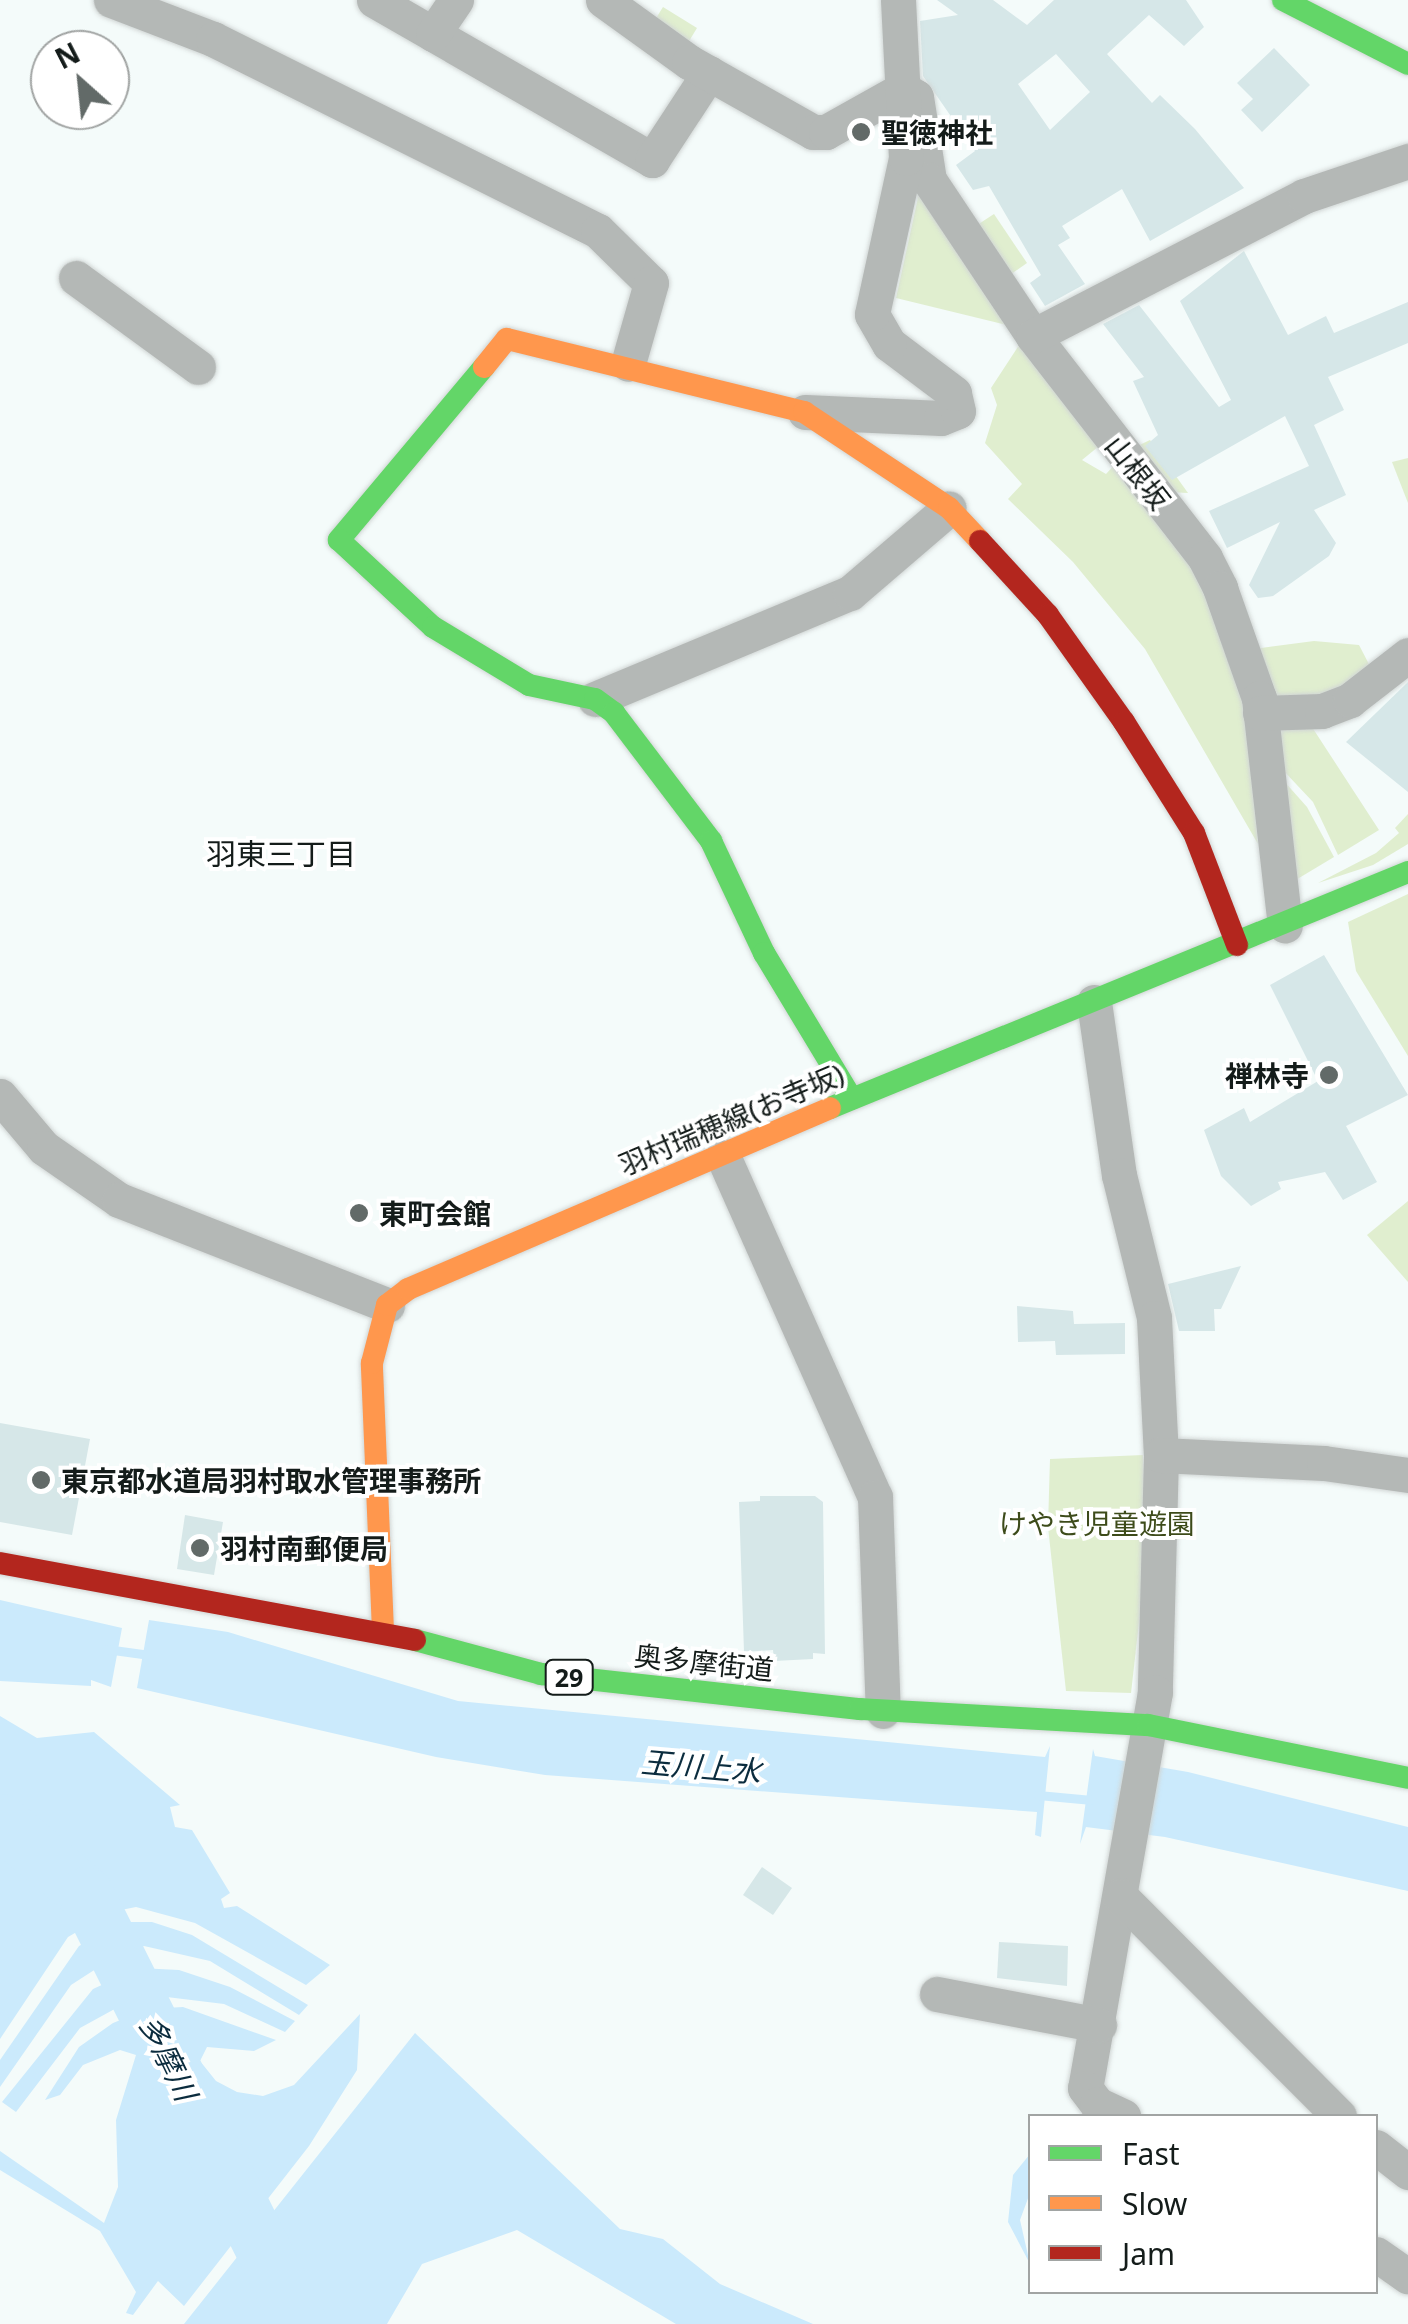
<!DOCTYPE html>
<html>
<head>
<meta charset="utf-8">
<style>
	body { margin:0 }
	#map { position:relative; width:1408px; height:2324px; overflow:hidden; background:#f4fbfa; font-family:"Noto Sans","Noto Sans JP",sans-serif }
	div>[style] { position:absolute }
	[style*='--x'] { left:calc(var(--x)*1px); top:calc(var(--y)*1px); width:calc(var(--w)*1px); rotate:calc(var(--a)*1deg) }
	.green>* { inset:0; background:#e0eecf }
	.water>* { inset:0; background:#cbeafc }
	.stream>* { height:9px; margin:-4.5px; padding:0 4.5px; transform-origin:4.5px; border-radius:4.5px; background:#cbeafc }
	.river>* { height:55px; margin:-27.5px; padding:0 27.5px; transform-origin:27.5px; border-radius:27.5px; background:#cbeafc }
	.building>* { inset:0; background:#d6e7e8 }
	.roads { filter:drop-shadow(0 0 2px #d1d6d5) drop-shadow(0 0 2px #d1d6d5) }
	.street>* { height:35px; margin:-17.5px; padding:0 17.5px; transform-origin:17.5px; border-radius:17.5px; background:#b4b8b6 }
	.fast>* { height:22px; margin:-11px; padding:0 11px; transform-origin:11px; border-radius:11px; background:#63d668 }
	.slow>* { height:22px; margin:-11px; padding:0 11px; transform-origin:11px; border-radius:11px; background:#ff974d }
	.jam>* { height:22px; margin:-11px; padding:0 11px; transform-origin:11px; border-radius:11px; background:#b3261e }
	.dots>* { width:28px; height:28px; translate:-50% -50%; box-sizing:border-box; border:5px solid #fff; border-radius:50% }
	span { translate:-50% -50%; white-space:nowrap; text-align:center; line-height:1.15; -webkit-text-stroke:8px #fff; paint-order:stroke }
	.shield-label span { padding:2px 8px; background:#fff; border:2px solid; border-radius:8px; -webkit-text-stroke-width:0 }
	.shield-label { font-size:25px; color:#141c1a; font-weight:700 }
	.poi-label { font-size:28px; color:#141c1a; font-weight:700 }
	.left { translate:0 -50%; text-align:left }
	.right { translate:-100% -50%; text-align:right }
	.street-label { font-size:28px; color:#141c1a }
	.park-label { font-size:28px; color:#3d4b1a }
	.neighbourhood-label { font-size:30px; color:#141c1a }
	.water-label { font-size:30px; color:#0b2c3e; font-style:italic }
	.legend { position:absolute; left:1028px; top:2114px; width:350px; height:180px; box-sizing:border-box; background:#fff; border:2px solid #a1a4a3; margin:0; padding:12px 18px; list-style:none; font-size:30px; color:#141c1a }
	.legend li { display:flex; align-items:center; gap:20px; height:50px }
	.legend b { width:50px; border:2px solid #a1a4a3 }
	.north { position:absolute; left:30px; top:30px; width:100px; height:100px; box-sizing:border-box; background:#fff; border:2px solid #a1a4a3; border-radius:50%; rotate:333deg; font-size:28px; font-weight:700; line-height:40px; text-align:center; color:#141c1a }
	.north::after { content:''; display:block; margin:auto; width:35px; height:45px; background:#626a68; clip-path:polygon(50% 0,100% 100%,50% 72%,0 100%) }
</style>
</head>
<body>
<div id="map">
	<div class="green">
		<div style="clip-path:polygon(663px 7px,697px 28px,683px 51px,650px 28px)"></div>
		<div style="clip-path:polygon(921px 184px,1019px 328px,896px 298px)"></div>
		<div style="clip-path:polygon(994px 214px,1027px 263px,1004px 279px,971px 229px)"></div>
		<div style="clip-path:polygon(1025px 336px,1104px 442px,1082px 460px,1106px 474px,1118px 461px,1200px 569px,1239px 651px,1258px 844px,1145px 649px,1073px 562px,1008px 499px,1022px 484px,985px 443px,997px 405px,991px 388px)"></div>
		<div style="clip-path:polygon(1150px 440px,1188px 493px,1167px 492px,1129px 450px)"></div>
		<div style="clip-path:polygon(1408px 458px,1408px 503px,1392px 462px)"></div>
		<div style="clip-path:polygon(1314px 641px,1359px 645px,1372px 670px,1319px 699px,1276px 699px,1254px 649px)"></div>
		<div style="clip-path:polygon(1310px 724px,1379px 830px,1338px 855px,1313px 802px,1280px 767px,1278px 726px)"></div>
		<div style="clip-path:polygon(1275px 771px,1307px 807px,1334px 857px,1289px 884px)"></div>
		<div style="clip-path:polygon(1408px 814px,1408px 844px,1373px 865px,1318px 883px,1376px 853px,1399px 833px,1395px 828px)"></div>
		<div style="clip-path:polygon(1408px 894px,1408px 1056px,1356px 971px,1348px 922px)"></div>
		<div style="clip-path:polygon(1408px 1201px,1408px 1282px,1367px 1235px)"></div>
		<div style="clip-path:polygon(1143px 1455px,1147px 1552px,1131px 1693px,1066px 1691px,1048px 1527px,1050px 1459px)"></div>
	</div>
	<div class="water">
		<div style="clip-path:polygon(0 1600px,122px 1628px,111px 1687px,91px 1680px,91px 1686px,0 1681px)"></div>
		<div style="clip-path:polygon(149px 1620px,228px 1632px,458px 1701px,1045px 1757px,1050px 1746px,1041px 1837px,1035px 1835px,1037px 1812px,545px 1775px,436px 1757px,137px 1688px)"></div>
		<div style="clip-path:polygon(0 1716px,37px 1738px,94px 1732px,180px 1805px,170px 1807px,175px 1827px,192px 1830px,230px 1893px,221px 1899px,224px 1908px,237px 1906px,330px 1965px,306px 1985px,195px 1923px,136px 1907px,111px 1912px,68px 1937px,0 2039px)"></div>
		<div style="clip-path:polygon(1093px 1749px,1095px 1756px,1188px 1772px,1408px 1827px,1408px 1891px,1165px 1837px,1086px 1827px,1080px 1844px)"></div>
		<div style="clip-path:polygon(126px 1922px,152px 1922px,192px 1935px,308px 2005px,299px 2015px,210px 1961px,144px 1946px,119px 1954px,71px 1985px,0 2087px,0 2060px,79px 1946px)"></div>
		<div style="clip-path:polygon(139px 1968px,179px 1970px,230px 1987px,295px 2021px,285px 2032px,224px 2004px,142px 1994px,80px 2028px,16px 2112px,2px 2102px,93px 1989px)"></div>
		<div style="clip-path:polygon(183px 2007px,276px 2040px,254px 2051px,207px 2047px,200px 2061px,216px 2081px,237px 2092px,263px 2096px,294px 2085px,360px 2014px,357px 2070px,309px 2146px,184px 2306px,158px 2281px,133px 2315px,126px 2313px,136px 2292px,100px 2231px,0 2170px,0 2151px,104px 2223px,118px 2187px,116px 2120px,136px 2055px,120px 2050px,83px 2065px,60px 2095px,45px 2100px,79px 2047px,113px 2023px,148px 2009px)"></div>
		<div style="clip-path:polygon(415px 2033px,620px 2229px,663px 2239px,720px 2284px,813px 2324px,676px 2324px,517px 2230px,422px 2264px,387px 2324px,184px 2324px)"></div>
		<div style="clip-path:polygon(1030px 2154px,1030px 2193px,1020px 2220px,1030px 2264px,1008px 2222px,1013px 2175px)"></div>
	</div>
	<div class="stream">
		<div style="--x:106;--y:1649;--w:44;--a:7.8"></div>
		<div style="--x:1038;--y:1795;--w:54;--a:5.3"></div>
	</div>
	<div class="river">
		<div style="--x:0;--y:1821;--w:113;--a:40.3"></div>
		<div style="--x:86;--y:1894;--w:203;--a:63.4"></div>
		<div style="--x:215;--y:2153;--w:191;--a:63.6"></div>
	</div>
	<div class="building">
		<div style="clip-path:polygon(evenodd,937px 0,993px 0,1027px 25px,1054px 0,1186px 0,1204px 27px,1184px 46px,1149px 15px,1107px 54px,1152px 103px,1160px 95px,1195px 129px,1244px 188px,1150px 241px,1122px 189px,1062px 226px,1070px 238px,1058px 245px,1085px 284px,1045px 306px,1030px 283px,1041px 275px,989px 186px,973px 190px,956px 165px,975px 151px,923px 76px,920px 21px,958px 15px,937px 0,1056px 54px,1090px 92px,1050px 130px,1018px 84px,1056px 54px)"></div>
		<div style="clip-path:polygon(1274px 48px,1310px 85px,1262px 132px,1241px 110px,1253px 99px,1237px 83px)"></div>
		<div style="clip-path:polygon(1244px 251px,1288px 335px,1326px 316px,1334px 333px,1408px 302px,1408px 343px,1328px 377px,1344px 410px,1314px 425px,1346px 495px,1314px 510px,1336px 543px,1329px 556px,1273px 596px,1258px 598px,1249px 585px,1280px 522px,1227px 548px,1209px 511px,1309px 466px,1285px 416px,1172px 480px,1145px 446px,1158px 435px,1133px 381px,1144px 377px,1103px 324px,1139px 305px,1219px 407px,1231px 400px,1180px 301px)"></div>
		<div style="clip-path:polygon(1408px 682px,1408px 792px,1346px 742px)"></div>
		<div style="clip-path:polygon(1324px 955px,1408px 1095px,1346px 1126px,1377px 1182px,1343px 1200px,1325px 1172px,1278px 1182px,1281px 1189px,1251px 1206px,1221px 1176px,1204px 1130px,1244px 1108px,1250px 1122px,1318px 1081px,1270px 985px)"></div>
		<div style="clip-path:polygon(1241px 1266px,1221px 1309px,1214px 1309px,1215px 1331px,1179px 1331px,1168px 1284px)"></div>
		<div style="clip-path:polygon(1017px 1306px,1073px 1311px,1074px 1324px,1125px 1323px,1125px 1354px,1056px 1355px,1055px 1341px,1018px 1342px)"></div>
		<div style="clip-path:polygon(0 1423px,90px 1439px,72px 1535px,0 1522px)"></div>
		<div style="clip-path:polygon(760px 1496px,815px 1496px,823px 1502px,825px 1654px,813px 1653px,813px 1659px,774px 1661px,773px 1650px,744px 1652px,739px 1502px,760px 1501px)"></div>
		<div style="clip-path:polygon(185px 1515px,223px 1522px,214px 1575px,177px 1569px)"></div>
		<div style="clip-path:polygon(762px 1867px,792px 1888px,773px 1915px,743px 1895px)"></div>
		<div style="clip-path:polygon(999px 1942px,1068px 1946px,1067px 1986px,997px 1978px)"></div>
	</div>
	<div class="roads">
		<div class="street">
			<div style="--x:111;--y:0;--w:109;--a:20.9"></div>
			<div style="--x:213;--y:39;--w:430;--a:26.5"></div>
			<div style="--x:598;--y:231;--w:74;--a:44.5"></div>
			<div style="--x:651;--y:283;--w:84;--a:105.9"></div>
			<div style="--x:374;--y:0;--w:321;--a:29.9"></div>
			<div style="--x:652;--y:160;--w:104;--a:-56.8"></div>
			<div style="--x:603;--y:0;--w:106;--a:35.8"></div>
			<div style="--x:689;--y:62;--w:142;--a:29.4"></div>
			<div style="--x:813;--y:132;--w:13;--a:0"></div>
			<div style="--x:826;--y:132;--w:88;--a:-29.2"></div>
			<div style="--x:903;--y:89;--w:15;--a:32"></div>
			<div style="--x:916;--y:97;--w:84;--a:81.1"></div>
			<div style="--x:929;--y:180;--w:187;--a:56.3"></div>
			<div style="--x:1033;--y:336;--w:281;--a:52.2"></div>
			<div style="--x:1205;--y:558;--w:34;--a:63"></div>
			<div style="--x:1220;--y:588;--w:117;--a:70.5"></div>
			<div style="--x:1259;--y:698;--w:229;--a:83.5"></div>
			<div style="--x:433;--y:34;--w:41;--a:-55.9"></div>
			<div style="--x:76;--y:278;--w:151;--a:36.1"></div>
			<div style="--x:1033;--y:336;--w:305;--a:-27.3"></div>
			<div style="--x:1304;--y:196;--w:110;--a:-18.6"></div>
			<div style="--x:805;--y:412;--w:136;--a:2.5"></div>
			<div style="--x:941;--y:418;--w:18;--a:-22"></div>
			<div style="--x:958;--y:411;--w:18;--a:-103"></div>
			<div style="--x:954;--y:393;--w:81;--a:-143"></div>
			<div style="--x:889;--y:344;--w:34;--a:-120"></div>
			<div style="--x:872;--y:314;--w:160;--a:-77.7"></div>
			<div style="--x:906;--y:158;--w:158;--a:-92.9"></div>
			<div style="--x:595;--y:699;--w:276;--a:-22.6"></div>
			<div style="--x:850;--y:593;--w:130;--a:-40.6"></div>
			<div style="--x:1260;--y:713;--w:62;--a:-1.8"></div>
			<div style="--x:1322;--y:711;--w:30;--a:-21"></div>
			<div style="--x:1350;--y:700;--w:73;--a:-37.8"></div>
			<div style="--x:1094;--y:1002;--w:175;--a:81.8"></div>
			<div style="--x:1119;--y:1175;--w:147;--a:76.2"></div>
			<div style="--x:1154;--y:1318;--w:137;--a:87.1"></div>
			<div style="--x:1161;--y:1455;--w:237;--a:91.5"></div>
			<div style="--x:1155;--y:1692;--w:402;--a:100"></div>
			<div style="--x:1085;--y:2088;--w:20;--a:53"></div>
			<div style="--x:1097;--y:2104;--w:29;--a:25"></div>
			<div style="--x:0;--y:1096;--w:68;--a:49.8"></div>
			<div style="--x:44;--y:1148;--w:91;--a:34.7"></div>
			<div style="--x:119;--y:1200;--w:288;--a:21.4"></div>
			<div style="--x:723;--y:1156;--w:373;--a:66"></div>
			<div style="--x:875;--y:1497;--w:214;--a:87.9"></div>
			<div style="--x:1161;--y:1455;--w:163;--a:2.8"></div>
			<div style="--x:1324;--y:1463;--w:85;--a:8.1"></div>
			<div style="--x:1120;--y:1896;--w:310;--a:45.1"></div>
			<div style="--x:937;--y:1994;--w:165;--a:10.8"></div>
			<div style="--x:1376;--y:2147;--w:41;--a:38"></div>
			<div style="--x:1376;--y:2254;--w:39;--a:35"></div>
		</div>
		<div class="fast">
			<div style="--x:1283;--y:0;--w:140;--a:27.1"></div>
			<div style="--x:484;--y:367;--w:226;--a:130"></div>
			<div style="--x:339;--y:540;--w:128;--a:42.8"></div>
			<div style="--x:433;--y:627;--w:112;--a:31.1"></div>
			<div style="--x:529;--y:685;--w:67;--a:12"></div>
			<div style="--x:595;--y:699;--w:24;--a:36"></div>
			<div style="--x:614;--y:713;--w:161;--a:52.8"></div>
			<div style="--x:711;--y:841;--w:124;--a:64.7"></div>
			<div style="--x:764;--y:953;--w:170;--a:58.9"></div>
			<div style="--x:830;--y:1108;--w:624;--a:-22.21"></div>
			<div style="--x:415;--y:1640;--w:131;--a:15.1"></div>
			<div style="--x:541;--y:1674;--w:321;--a:6.3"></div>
			<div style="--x:860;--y:1709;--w:288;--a:3.2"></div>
			<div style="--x:1148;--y:1725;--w:265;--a:11.5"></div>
		</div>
		<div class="slow">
			<div style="--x:484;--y:367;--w:36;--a:-51"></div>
			<div style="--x:507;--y:339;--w:306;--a:13.8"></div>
			<div style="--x:804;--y:412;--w:174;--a:33.5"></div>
			<div style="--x:949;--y:508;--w:45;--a:46.8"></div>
			<div style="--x:383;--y:1631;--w:268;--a:-92.4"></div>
			<div style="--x:372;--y:1363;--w:60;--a:-75.5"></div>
			<div style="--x:387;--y:1305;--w:26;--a:-37"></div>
			<div style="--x:408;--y:1289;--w:459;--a:-23.2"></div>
		</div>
		<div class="jam">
			<div style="--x:980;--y:541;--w:100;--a:47.4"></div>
			<div style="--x:1048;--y:615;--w:131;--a:54.6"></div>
			<div style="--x:1124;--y:722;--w:131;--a:57.8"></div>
			<div style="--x:1194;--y:833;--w:120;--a:69"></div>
			<div style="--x:0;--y:1563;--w:422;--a:10.5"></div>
		</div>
	</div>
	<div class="dots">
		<div style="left:861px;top:132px;background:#626a68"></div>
		<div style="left:1329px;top:1075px;background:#626a68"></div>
		<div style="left:359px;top:1213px;background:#626a68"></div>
		<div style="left:41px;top:1480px;background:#626a68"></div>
		<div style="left:200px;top:1548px;background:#626a68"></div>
	</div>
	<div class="shield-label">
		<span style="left:569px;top:1677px">29</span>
	</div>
	<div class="poi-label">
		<span class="left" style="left:881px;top:132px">聖徳神社</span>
		<span class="right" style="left:1309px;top:1075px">禅林寺</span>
		<span class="left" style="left:379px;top:1213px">東町会館</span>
		<span class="left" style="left:61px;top:1480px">東京都水道局羽村取水管理事務所</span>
		<span class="left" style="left:220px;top:1548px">羽村南郵便局</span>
	</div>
	<div class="street-label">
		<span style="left:1138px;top:472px;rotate:52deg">山根坂</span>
		<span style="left:731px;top:1119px;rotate:-23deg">羽村瑞穂線(お寺坂)</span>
		<span style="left:704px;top:1662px;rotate:6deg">奥多摩街道</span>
	</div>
	<div class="park-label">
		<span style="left:1097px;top:1523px">けやき児童遊園</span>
	</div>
	<div class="neighbourhood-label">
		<span style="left:281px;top:854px">羽東三丁目</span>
	</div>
	<div class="water-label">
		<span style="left:701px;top:1767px;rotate:5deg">玉川上水</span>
		<span style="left:168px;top:2058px;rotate:64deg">多摩川</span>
	</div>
	<ul class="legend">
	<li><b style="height:12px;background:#63d668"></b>Fast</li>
	<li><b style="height:12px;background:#ff974d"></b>Slow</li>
	<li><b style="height:12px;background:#b3261e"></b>Jam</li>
	</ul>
	<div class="north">N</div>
</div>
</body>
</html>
